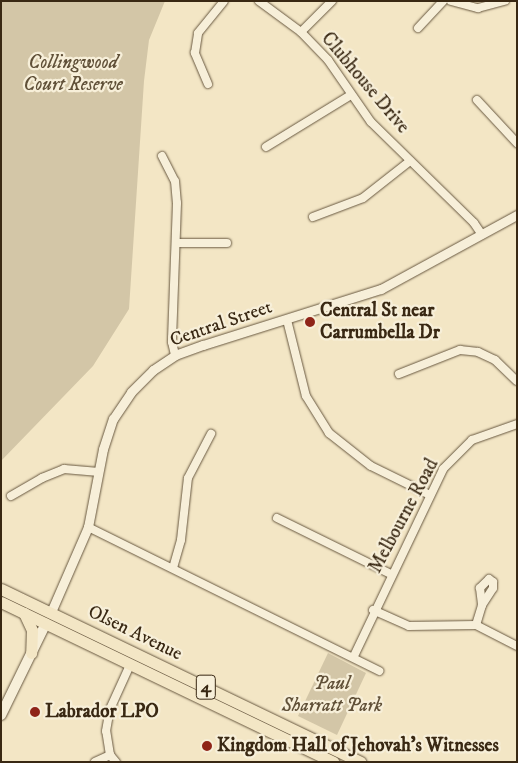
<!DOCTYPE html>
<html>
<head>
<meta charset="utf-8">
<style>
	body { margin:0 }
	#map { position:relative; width:518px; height:763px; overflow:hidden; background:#f3e6c5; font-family:"IM FELL DW Pica",serif }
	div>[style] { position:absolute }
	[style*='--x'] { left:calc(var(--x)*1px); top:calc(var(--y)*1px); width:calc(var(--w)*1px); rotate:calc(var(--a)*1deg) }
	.green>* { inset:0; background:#d3c6a7 }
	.roads { filter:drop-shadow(0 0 1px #685840) drop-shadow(0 0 1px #685840) }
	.minor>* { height:8px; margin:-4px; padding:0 4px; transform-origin:4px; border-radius:4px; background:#f7efd9 }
	.tertiary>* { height:9px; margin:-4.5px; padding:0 4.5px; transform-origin:4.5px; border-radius:4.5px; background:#f7efd9 }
	.secondary>* { height:10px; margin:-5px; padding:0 5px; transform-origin:5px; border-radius:5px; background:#f7efd9 }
	.primary>* { height:11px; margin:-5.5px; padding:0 5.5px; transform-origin:5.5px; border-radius:5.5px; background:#f3e6c5 }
	.dots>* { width:14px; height:14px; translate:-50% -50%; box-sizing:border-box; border:2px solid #f7efd9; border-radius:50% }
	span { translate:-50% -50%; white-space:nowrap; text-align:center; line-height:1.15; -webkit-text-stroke:4.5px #f7efd9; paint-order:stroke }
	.shield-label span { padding:1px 4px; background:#f7efd9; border:1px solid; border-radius:4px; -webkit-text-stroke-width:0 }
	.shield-label { font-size:18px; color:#392813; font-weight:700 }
	.park-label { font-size:19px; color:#605038; font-style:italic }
	.street-label { font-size:19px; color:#392813 }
	.poi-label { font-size:19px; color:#392813; font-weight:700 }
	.left { translate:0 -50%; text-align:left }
	.frame { position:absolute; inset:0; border:2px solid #392813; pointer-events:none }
</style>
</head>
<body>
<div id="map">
	<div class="green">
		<div style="clip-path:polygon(1px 1px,165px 1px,149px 40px,144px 81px,129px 309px,93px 366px,1px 461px)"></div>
		<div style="clip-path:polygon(328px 653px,366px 673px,337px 735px,298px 716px)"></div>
	</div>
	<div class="roads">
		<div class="minor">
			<div style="--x:259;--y:1;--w:52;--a:36.4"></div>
			<div style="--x:301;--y:32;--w:39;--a:46"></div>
			<div style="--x:328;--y:60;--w:75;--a:55.3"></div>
			<div style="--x:371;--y:122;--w:144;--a:44.4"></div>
			<div style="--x:474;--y:223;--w:14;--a:56"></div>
			<div style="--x:451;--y:1;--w:28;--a:15"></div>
			<div style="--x:478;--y:8;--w:28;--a:-15"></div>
			<div style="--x:418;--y:28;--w:37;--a:-47"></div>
			<div style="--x:301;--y:32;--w:44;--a:-45"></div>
			<div style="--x:208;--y:84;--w:34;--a:-113"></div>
			<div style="--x:195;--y:53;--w:20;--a:-81"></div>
			<div style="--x:198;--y:33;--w:41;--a:-50.9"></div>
			<div style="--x:477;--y:100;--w:59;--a:47.1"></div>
			<div style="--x:266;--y:147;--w:100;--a:-31.5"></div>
			<div style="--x:162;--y:156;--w:28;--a:63"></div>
			<div style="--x:175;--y:181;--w:22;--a:85"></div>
			<div style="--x:177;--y:203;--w:139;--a:92.1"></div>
			<div style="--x:172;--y:342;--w:13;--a:77"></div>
			<div style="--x:313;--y:217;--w:53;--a:-20.8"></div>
			<div style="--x:363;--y:198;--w:60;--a:-38.2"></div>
			<div style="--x:176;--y:243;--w:51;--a:0"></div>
			<div style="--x:287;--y:320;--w:78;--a:76"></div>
			<div style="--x:306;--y:396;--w:44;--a:58.1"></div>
			<div style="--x:329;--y:433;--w:53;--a:38.2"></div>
			<div style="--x:371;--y:466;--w:66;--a:26.2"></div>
			<div style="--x:399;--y:374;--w:66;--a:-21.5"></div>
			<div style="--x:460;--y:350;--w:18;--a:6"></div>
			<div style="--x:478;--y:352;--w:19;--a:25"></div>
			<div style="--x:495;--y:360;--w:30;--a:44"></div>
			<div style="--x:11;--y:496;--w:36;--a:-30"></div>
			<div style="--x:42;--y:478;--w:24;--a:-22"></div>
			<div style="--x:64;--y:469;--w:35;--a:5"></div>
			<div style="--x:277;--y:518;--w:127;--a:26.2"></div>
			<div style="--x:88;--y:527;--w:325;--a:26.3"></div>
			<div style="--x:173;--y:568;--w:29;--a:-74"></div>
			<div style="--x:181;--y:540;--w:62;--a:-83.6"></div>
			<div style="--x:188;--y:478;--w:50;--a:-62.4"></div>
			<div style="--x:373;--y:610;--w:39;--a:24"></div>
			<div style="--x:409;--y:626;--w:67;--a:-0.9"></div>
			<div style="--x:476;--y:625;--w:46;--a:27.1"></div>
			<div style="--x:476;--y:625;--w:21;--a:-73"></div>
			<div style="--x:482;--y:605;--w:20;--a:-57"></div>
			<div style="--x:493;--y:588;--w:6;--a:-90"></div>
			<div style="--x:493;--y:582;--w:5;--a:-143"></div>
			<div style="--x:489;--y:579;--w:13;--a:135"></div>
			<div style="--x:480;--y:588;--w:17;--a:83"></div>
			<div style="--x:354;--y:656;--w:207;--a:-64.5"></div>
			<div style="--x:443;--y:469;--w:41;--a:-45"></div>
			<div style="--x:472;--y:440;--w:48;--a:-19.6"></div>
			<div style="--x:95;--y:762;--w:17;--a:-25"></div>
			<div style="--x:116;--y:762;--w:9;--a:-131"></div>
			<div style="--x:110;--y:755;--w:24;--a:-99"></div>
			<div style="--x:106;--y:731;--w:22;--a:-80"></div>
			<div style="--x:110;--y:709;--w:48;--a:-65.6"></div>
		</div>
		<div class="tertiary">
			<div style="--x:51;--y:612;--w:93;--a:-66.5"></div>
			<div style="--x:88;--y:527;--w:79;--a:-79.1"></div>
			<div style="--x:103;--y:449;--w:32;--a:-72"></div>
			<div style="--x:113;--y:419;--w:32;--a:-56"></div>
			<div style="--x:131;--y:392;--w:31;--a:-45"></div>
			<div style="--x:153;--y:370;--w:27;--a:-34"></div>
			<div style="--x:175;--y:355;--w:30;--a:-20"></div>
			<div style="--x:203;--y:345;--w:187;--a:-17.5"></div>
			<div style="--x:381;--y:289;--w:155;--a:-28.6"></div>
		</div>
		<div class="secondary">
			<div style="--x:1;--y:715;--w:102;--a:-63.9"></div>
		</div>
		<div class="primary">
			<div style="--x:1;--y:589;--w:399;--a:25.7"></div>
			<div style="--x:1;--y:602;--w:369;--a:25.7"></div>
			<div style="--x:24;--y:613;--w:19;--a:65"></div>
			<div style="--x:32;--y:630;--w:23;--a:92"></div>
		</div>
	</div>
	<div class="dots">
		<div style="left:310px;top:322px;background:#8f2418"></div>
		<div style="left:35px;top:712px;background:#8f2418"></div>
		<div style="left:207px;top:746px;background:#8f2418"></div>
	</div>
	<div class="shield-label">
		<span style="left:206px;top:687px">4</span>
	</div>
	<div class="park-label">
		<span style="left:73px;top:74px">Collingwood<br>Court Reserve</span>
		<span style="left:332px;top:695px">Paul<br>Sharratt Park</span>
	</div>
	<div class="street-label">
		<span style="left:365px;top:83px;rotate:50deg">Clubhouse Drive</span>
		<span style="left:221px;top:324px;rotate:-19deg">Central Street</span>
		<span style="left:404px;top:516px;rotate:-62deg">Melbourne Road</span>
		<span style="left:135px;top:633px;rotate:26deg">Olsen Avenue</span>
	</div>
	<div class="poi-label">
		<span class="left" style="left:320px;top:322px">Central St near<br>Carrumbella Dr</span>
		<span class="left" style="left:45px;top:712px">Labrador LPO</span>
		<span class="left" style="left:217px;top:746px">Kingdom Hall of Jehovah's Witnesses</span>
	</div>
	<div class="frame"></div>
</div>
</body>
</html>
